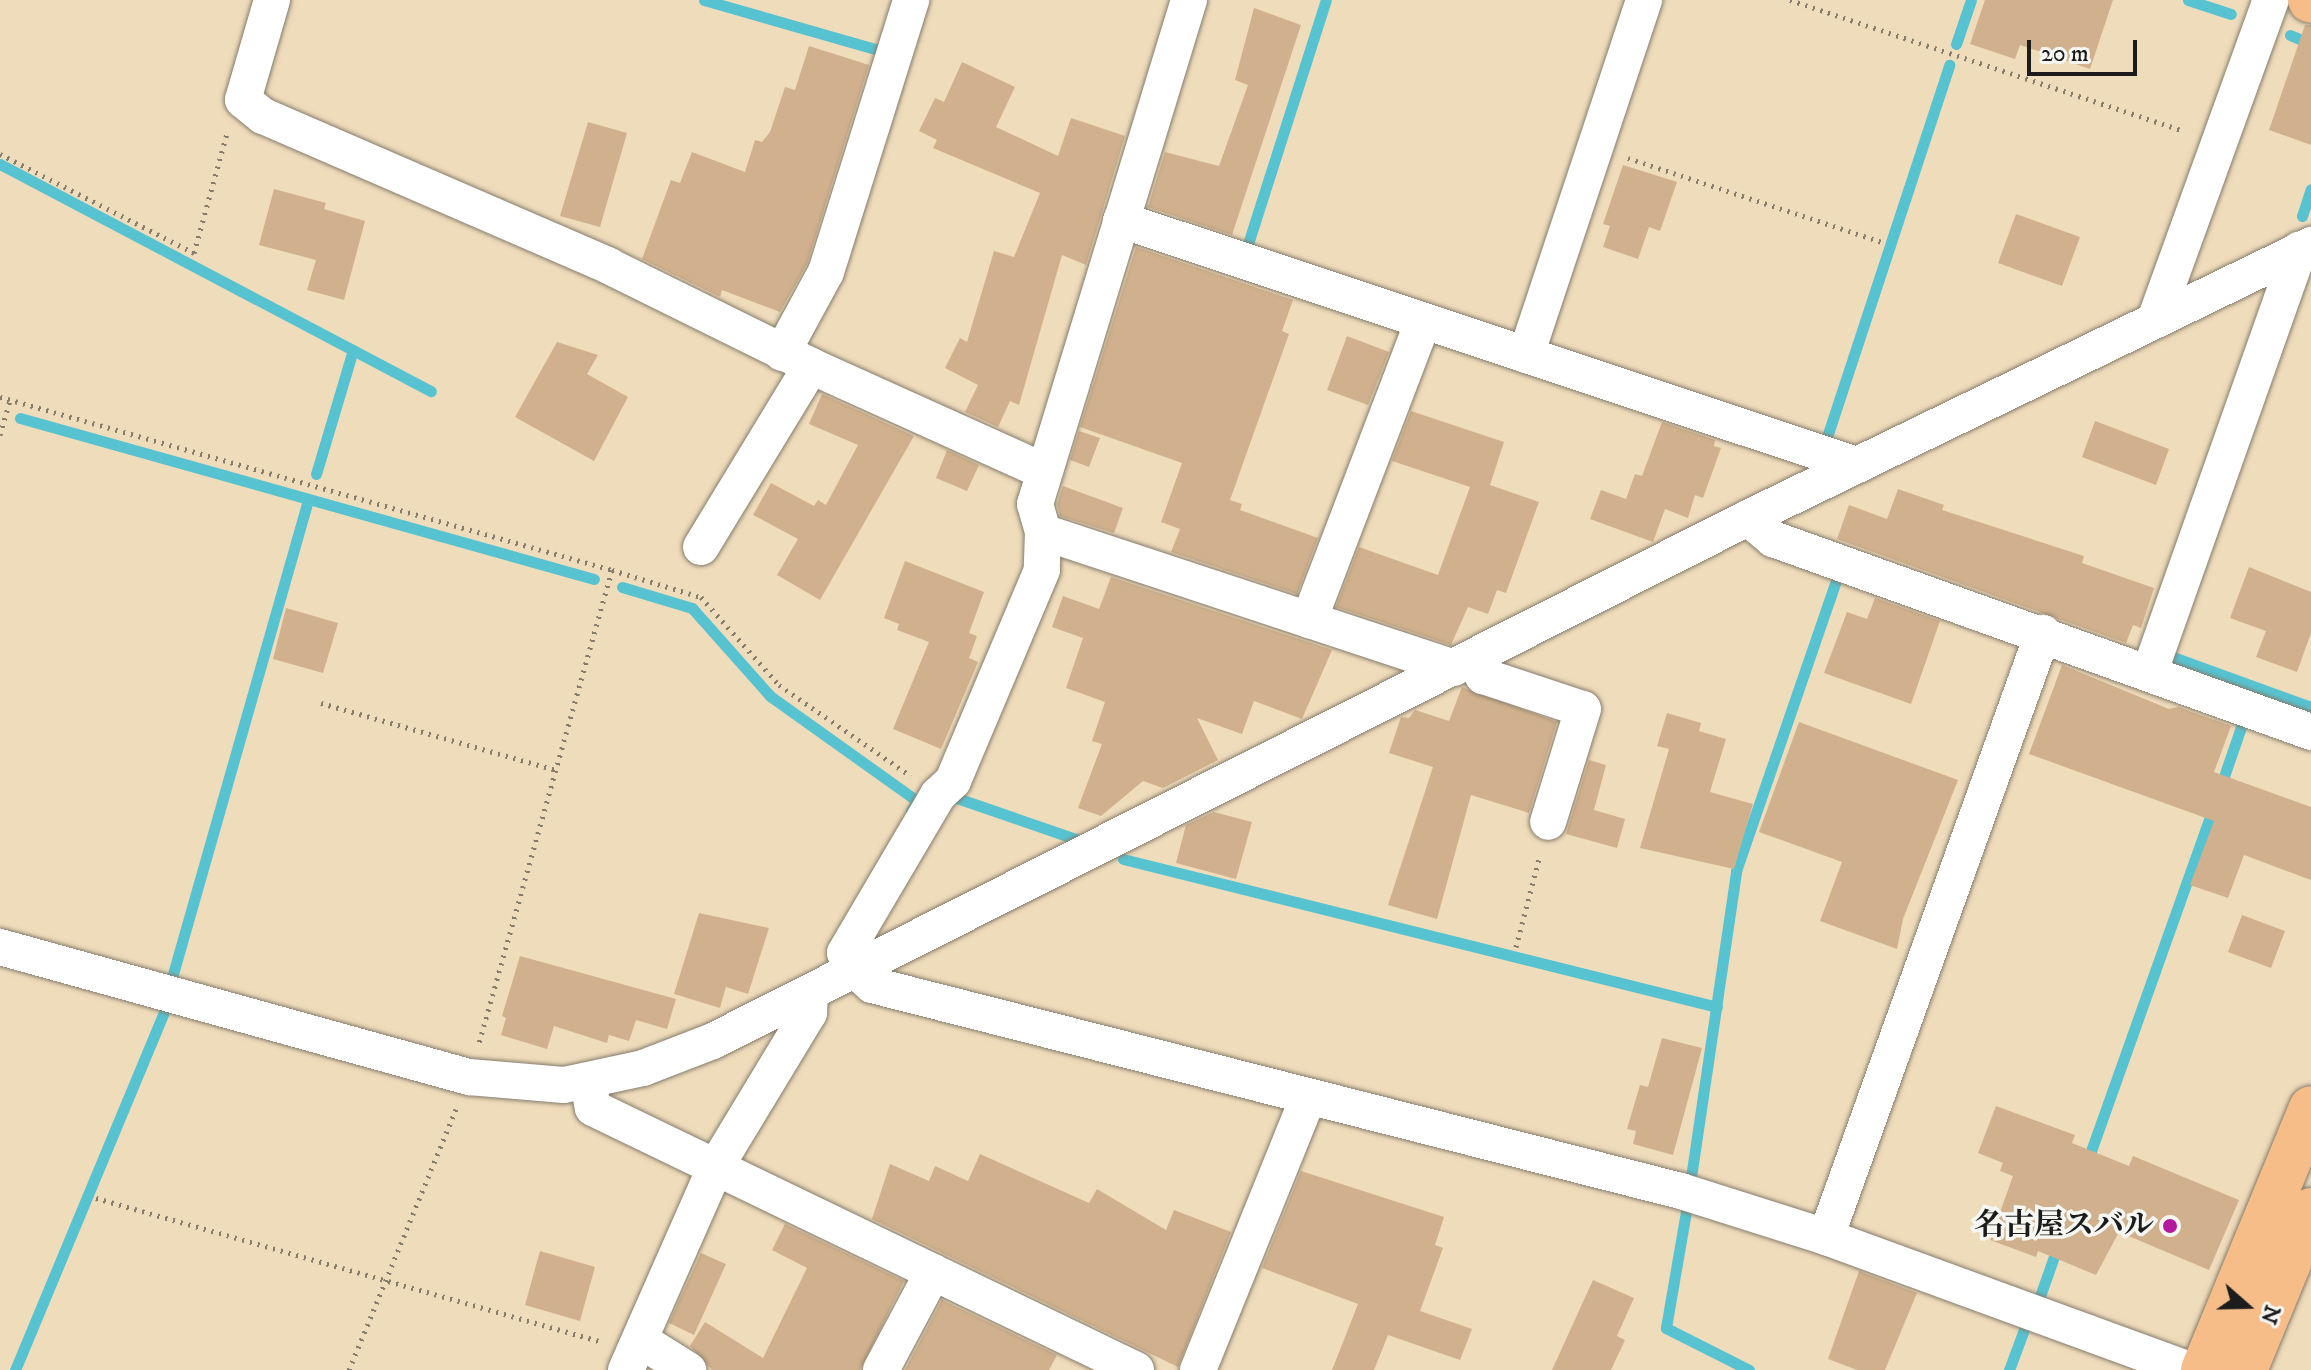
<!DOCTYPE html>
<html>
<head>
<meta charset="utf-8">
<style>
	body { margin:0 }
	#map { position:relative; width:2311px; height:1370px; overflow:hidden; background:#efdcbb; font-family:"IM FELL DW Pica","Noto Serif JP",serif }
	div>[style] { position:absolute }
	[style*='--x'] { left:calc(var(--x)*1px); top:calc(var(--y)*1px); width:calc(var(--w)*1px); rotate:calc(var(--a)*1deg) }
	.stream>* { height:11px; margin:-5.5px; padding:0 5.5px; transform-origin:5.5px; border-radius:5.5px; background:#57c3d0 }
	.building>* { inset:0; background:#d1b18d }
	.path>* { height:5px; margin-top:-2.5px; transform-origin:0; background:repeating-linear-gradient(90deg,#867c6c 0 2px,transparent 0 8px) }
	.roads { filter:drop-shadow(0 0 2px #867c6c) drop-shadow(0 0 2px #867c6c) }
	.minor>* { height:36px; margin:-18px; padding:0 18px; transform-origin:18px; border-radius:18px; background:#fff }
	.major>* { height:44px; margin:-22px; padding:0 22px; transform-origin:22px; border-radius:22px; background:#f7bd88 }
	.dots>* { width:22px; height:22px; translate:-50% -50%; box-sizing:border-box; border:4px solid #f6f6f2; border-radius:50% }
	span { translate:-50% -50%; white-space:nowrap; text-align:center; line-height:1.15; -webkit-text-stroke:7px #f6f6f2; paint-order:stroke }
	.poi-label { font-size:30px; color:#1c1c1c; font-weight:700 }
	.right { translate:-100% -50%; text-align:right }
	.north { position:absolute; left:2207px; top:1266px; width:80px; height:80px; -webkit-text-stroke:6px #f6f6f2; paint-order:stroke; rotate:110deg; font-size:22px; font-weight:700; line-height:32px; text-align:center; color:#1c1c1c }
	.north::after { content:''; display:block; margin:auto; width:28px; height:36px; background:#1c1c1c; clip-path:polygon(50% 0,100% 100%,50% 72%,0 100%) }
	.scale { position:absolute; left:2027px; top:40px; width:110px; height:36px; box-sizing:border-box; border:4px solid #1c1c1c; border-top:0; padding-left:10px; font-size:24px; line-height:28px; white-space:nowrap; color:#1c1c1c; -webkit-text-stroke:6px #f6f6f2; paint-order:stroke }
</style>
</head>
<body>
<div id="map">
	<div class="stream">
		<div style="--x:704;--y:0;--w:188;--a:16"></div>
		<div style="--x:2188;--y:0;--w:45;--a:18"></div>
		<div style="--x:2290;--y:35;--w:23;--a:23"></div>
		<div style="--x:1956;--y:44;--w:46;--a:-71.2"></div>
		<div style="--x:0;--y:164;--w:487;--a:27.8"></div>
		<div style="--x:2302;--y:216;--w:28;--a:-72"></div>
		<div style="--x:1247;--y:247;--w:259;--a:-72.3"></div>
		<div style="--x:20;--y:418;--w:596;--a:15.67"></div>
		<div style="--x:1826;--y:440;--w:395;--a:-71.8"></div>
		<div style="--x:316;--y:474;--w:129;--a:-73.4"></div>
		<div style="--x:622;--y:587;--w:73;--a:16.7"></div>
		<div style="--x:692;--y:608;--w:118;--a:48.4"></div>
		<div style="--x:770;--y:696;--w:181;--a:35.5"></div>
		<div style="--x:917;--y:801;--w:12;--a:121"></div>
		<div style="--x:2170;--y:656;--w:150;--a:19.9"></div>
		<div style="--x:2220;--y:788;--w:68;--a:-71"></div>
		<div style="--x:948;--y:795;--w:135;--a:19"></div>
		<div style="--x:1123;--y:859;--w:612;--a:13.99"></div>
		<div style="--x:173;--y:974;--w:493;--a:-74.1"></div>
		<div style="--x:2086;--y:1165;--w:379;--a:-70.4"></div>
		<div style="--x:1690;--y:1184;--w:316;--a:-81.6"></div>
		<div style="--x:1736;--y:871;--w:305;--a:-71"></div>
		<div style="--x:1688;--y:1200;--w:130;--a:99.8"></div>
		<div style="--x:1666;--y:1328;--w:93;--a:26.8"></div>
		<div style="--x:2039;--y:1299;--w:57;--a:-70.6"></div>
		<div style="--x:15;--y:1370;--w:386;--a:-67.4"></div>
		<div style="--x:2009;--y:1370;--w:49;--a:-69.7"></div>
	</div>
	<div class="building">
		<div style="clip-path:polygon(1985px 0,2113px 0,2090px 69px,2020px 45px,2015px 59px,1970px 44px)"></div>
		<div style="clip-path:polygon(1254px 8px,1301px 25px,1232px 235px,1148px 207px,1165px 152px,1219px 166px,1248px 85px,1235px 80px)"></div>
		<div style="clip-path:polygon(2305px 25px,2311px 25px,2311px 145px,2269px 130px)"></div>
		<div style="clip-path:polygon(809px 46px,869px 65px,807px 264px,780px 312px,722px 290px,720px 297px,642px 259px,671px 180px,680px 183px,692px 152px,745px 172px,755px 140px,762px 142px,770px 132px,785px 87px,795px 90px)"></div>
		<div style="clip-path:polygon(962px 62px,1015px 87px,996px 127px,1058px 156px,1071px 118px,1125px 136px,1086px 265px,1062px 255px,1019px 405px,1010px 401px,998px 427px,965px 412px,978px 385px,945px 368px,960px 338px,967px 342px,994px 251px,1014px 257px,1040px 193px,933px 148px,937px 140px,919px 131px,935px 98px,944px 102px)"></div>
		<div style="clip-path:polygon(588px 122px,627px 133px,600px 227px,560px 216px)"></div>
		<div style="clip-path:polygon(1623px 165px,1677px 182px,1660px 231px,1649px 227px,1638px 259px,1603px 247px,1610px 226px,1603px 224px)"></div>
		<div style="clip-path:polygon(274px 189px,326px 203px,324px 209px,365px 221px,344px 300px,307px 290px,316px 260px,259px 245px)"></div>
		<div style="clip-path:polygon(2016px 214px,2080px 237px,2062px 286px,1998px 263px)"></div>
		<div style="clip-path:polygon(1136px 247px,1293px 300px,1282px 331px,1289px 334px,1230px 500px,1242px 504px,1240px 510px,1318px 538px,1297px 594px,1171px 552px,1180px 529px,1161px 522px,1182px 463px,1080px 427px)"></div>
		<div style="clip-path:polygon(1347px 336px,1389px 352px,1368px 405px,1327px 390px)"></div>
		<div style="clip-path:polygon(557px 342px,598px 355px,587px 374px,628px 397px,594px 461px,515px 417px)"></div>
		<div style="clip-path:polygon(822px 394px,914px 436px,820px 600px,777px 575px,798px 539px,753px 515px,771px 483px,814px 506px,818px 500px,826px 505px,858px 445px,809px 424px)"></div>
		<div style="clip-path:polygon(1411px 411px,1504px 442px,1490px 485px,1539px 502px,1506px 593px,1497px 590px,1488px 614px,1468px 607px,1451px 645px,1336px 607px,1359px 547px,1438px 575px,1470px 487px,1392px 461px)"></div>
		<div style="clip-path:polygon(2095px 421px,2169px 449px,2156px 485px,2082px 457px)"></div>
		<div style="clip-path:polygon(1662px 422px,1715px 440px,1714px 446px,1721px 448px,1703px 498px,1695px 495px,1688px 518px,1665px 509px,1653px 542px,1590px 519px,1601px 490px,1626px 499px,1635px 474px,1642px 476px)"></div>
		<div style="clip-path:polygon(1079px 431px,1100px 438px,1089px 467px,1070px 460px)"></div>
		<div style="clip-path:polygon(947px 450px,979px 465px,967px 491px,936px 478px)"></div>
		<div style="clip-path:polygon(1063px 486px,1123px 508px,1114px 533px,1060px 516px,1057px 504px)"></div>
		<div style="clip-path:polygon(1898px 489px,1944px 505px,1942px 510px,2084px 556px,2082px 563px,2154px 588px,2141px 628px,2133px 625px,2126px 643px,1837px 539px,1849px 505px,1887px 519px)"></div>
		<div style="clip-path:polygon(905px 561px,984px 592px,969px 633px,977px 636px,969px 658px,978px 662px,941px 749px,893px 729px,929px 642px,897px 630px,899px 624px,884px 618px)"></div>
		<div style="clip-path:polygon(2249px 567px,2311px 592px,2311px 633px,2297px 672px,2256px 657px,2266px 631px,2230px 618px)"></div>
		<div style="clip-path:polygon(1111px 577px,1332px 650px,1302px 719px,1254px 701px,1242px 734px,1197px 718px,1218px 760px,1163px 788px,1143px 781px,1101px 816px,1078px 808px,1102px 744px,1092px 741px,1105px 702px,1066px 688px,1083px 638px,1052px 627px,1063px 596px,1099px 609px)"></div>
		<div style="clip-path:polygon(1875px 598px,1940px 621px,1911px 704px,1824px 673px,1847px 612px,1867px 619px)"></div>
		<div style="clip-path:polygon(286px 608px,338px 623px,323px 673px,273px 659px)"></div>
		<div style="clip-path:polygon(2062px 665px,2169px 709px,2178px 707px,2231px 726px,2214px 772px,2311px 807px,2311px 880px,2244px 855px,2228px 898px,2190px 885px,2214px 821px,2029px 754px)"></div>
		<div style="clip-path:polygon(1462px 687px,1557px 722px,1529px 813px,1471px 795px,1437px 919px,1388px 905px,1433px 767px,1389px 753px,1401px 717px,1409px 718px,1415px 710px,1449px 721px)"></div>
		<div style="clip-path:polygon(1667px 713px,1701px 723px,1699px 731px,1726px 739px,1710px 792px,1753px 804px,1734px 869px,1640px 848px,1669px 749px,1657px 746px)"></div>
		<div style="clip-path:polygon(1799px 722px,1958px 780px,1903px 919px,1897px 949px,1820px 921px,1842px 862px,1759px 832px)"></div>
		<div style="clip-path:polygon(1589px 760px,1606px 765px,1594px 810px,1625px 819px,1617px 848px,1566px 834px)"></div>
		<div style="clip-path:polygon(1214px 812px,1252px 822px,1236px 879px,1176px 863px,1186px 825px)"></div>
		<div style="clip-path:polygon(699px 913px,769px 928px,748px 994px,726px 987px,720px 1008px,674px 994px)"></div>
		<div style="clip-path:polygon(2242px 915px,2285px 931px,2271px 968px,2228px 952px)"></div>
		<div style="clip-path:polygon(520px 956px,676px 999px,667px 1029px,636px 1020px,629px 1041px,609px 1035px,607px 1043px,554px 1026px,547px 1049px,501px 1035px,506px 1018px,502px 1016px)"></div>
		<div style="clip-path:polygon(1662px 1038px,1702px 1048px,1673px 1155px,1633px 1144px,1636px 1131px,1627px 1129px,1640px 1085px,1648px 1087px)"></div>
		<div style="clip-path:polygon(1996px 1106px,2075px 1135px,2072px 1143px,2129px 1166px,2133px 1156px,2239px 1200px,2209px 1270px,2119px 1232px,2096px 1275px,2038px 1251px,2036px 1257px,1990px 1240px,2013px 1176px,2000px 1171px,2003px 1163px,1978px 1153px)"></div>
		<div style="clip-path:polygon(980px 1154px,1089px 1203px,1097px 1189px,1166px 1230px,1174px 1210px,1231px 1232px,1178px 1367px,872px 1219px,890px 1164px,929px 1181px,935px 1166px,968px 1181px)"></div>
		<div style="clip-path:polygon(1301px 1171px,1444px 1217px,1435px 1245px,1443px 1248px,1420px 1311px,1472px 1329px,1460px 1360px,1388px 1335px,1374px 1370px,1332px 1370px,1358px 1304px,1262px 1268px)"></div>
		<div style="clip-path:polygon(785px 1224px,904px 1281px,860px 1370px,712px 1370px,690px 1346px,705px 1322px,763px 1358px,807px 1268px,772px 1250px)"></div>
		<div style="clip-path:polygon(540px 1251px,595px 1267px,580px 1321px,525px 1305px)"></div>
		<div style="clip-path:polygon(701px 1253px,726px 1264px,694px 1335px,669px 1323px)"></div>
		<div style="clip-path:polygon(1859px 1271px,1917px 1293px,1885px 1370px,1857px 1370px,1828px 1359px)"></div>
		<div style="clip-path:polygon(1593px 1280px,1634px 1298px,1617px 1336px,1625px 1340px,1611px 1370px,1552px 1370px)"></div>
		<div style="clip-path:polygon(942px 1300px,1057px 1355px,1049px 1370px,905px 1370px)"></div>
	</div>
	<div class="path">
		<div style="--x:1790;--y:0;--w:415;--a:18.4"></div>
		<div style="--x:0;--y:154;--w:218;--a:27"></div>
		<div style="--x:194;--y:253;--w:124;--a:-74.6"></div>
		<div style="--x:1628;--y:158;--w:271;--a:18.3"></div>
		<div style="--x:0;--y:397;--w:636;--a:15.78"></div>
		<div style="--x:612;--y:570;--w:491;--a:105.7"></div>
		<div style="--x:0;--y:435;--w:36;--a:-74"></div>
		<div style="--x:612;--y:570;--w:93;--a:16.9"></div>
		<div style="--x:701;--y:597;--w:118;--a:48.4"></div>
		<div style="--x:779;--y:685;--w:160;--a:34.6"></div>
		<div style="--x:321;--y:703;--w:244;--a:15.9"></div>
		<div style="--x:1516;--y:947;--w:95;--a:-75.4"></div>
		<div style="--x:96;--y:1198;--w:523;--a:15.87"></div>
		<div style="--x:349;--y:1370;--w:282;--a:-67.7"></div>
	</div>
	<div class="roads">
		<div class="minor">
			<div style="--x:272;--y:0;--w:104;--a:106.2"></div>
			<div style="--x:243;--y:100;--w:26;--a:39"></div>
			<div style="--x:263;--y:116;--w:377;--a:23.4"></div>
			<div style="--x:609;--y:266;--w:225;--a:26.3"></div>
			<div style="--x:811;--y:366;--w:256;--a:24.3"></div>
			<div style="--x:1189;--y:0;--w:527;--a:106.99"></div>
			<div style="--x:1035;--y:504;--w:29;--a:74"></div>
			<div style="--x:1043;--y:532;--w:38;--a:92"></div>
			<div style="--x:1042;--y:570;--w:229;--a:112.9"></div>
			<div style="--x:953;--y:781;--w:21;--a:137"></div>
			<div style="--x:938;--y:795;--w:183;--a:120.5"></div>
			<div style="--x:845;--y:953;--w:20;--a:60"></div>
			<div style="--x:855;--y:970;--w:23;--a:41"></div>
			<div style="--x:872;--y:985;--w:835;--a:14.29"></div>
			<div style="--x:1681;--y:1191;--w:152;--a:17.6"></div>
			<div style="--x:1826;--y:1237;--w:388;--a:20.1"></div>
			<div style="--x:1121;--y:220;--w:776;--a:18.41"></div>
			<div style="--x:2155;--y:320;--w:340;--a:-70.1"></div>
			<div style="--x:782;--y:353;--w:92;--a:-61.5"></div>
			<div style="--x:826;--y:272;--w:285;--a:-72.6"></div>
			<div style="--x:1526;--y:355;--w:374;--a:-71.6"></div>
			<div style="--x:1748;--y:518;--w:33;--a:40"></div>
			<div style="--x:1773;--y:539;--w:572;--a:19.73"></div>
			<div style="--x:1043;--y:532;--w:433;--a:18.3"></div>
			<div style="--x:701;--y:547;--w:212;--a:-58.7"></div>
			<div style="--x:1309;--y:620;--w:320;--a:-69.1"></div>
			<div style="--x:1473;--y:658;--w:21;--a:61"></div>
			<div style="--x:1483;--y:676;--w:105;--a:18.3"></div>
			<div style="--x:1583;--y:709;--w:118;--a:107.2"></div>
			<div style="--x:2150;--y:671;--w:447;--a:-70.5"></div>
			<div style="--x:0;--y:947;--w:487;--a:15.5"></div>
			<div style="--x:469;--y:1077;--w:95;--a:4.8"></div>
			<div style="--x:564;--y:1085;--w:81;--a:-12.1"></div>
			<div style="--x:643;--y:1068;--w:75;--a:-21.1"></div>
			<div style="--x:713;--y:1041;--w:1160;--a:-26.81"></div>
			<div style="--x:1748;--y:518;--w:626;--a:-25.87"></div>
			<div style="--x:588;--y:1081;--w:27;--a:80"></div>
			<div style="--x:593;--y:1108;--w:603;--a:25.76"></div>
			<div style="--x:1826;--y:1237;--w:642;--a:-70.24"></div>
			<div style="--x:640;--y:1340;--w:57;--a:32"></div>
			<div style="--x:626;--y:1370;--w:221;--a:-66.2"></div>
			<div style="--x:715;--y:1168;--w:181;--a:-58.8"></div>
			<div style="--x:809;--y:1013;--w:20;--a:-87"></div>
			<div style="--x:881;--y:1370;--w:111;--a:-62"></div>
			<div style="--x:1198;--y:1370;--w:293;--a:-68"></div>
		</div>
		<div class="major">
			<div style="--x:2310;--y:0;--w:1;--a:45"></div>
			<div style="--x:2203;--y:1370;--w:283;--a:-67.6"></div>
			<div style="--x:2245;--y:1370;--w:173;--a:-67.6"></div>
		</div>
	</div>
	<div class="dots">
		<div style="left:2170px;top:1226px;background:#b5179e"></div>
	</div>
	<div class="poi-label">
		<span class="right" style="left:2154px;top:1226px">名古屋スバル</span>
	</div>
	<div class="north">N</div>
	<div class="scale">20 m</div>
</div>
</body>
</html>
